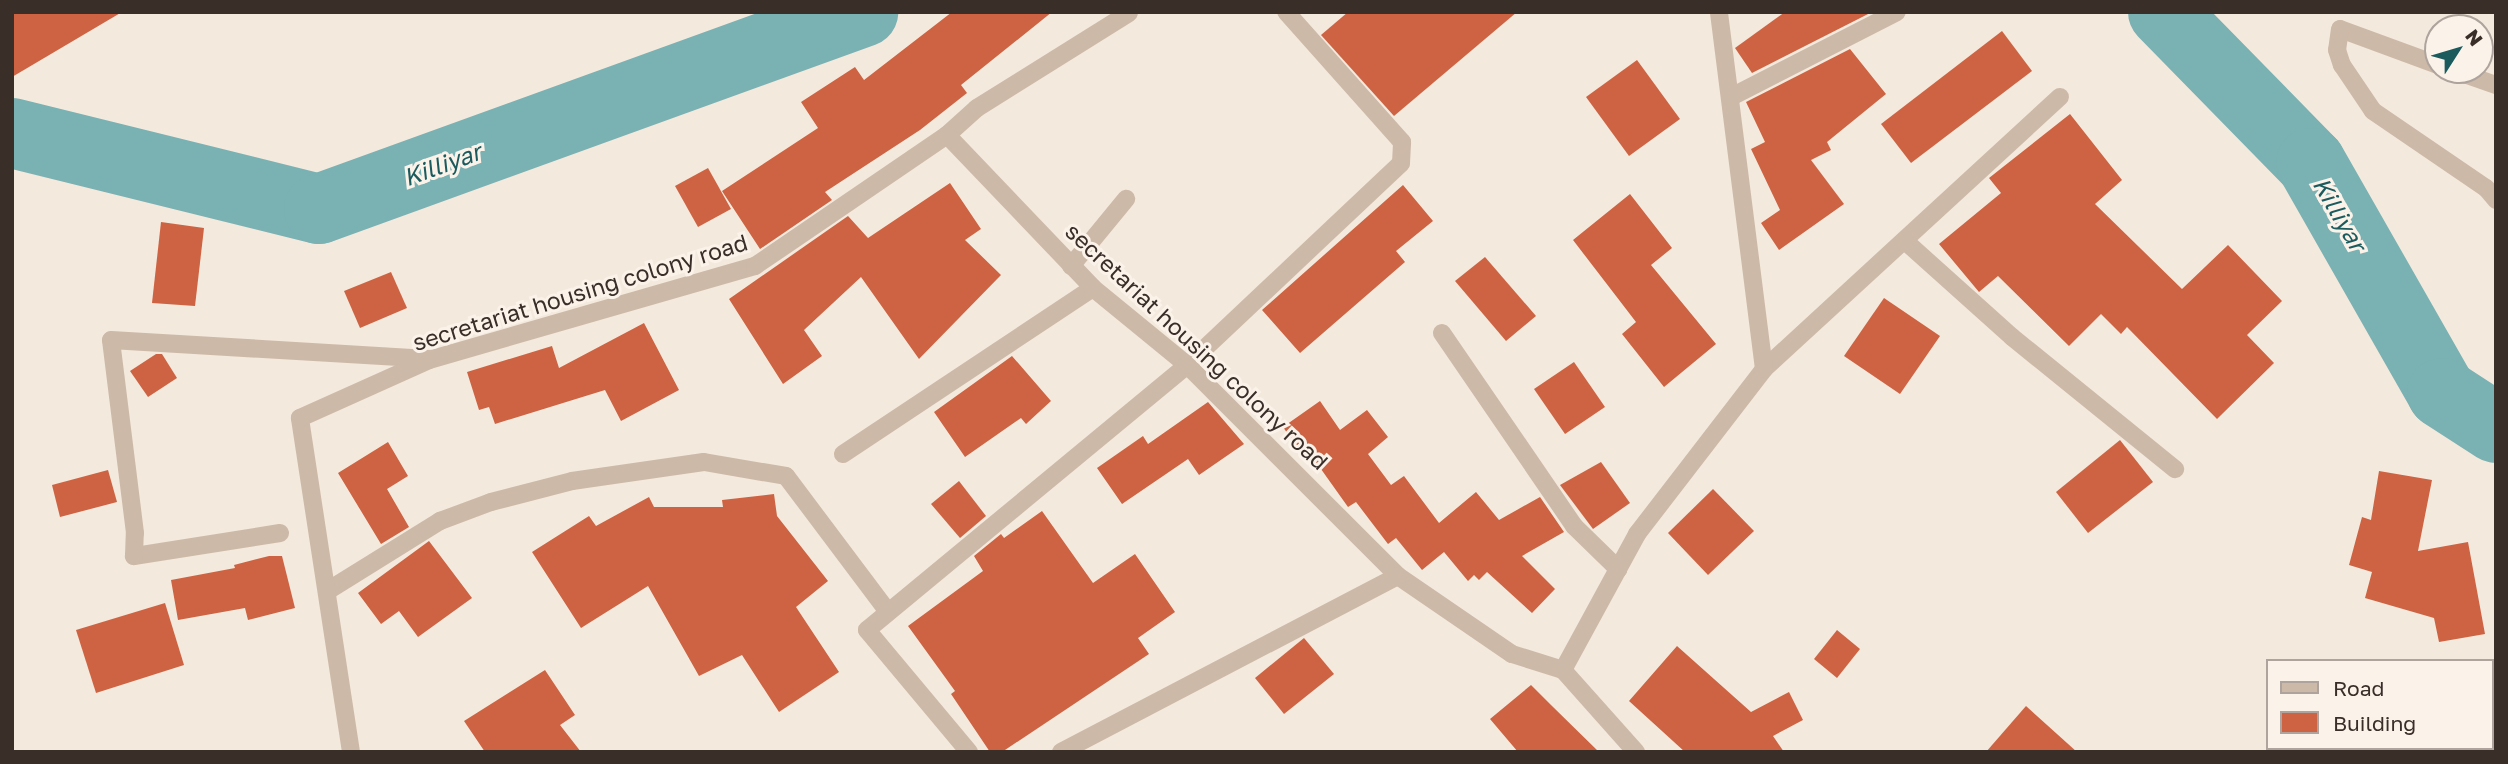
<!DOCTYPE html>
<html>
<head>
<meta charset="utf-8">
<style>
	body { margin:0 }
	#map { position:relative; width:2508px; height:764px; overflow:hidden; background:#f4e9dd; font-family:"Golos Text",sans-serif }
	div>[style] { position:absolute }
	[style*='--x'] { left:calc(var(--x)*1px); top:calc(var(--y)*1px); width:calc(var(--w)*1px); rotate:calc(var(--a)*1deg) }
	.river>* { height:70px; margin:-35px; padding:0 35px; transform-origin:35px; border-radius:35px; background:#7ab1b3 }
	.building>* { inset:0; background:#cd6342 }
	.minor>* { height:18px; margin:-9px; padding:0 9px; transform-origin:9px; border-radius:9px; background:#cdb9a8 }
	span { translate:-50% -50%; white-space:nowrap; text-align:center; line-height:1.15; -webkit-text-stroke:6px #fbf3ea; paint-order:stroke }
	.street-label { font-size:23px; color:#3a2e29 }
	.water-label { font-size:24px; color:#1b5b5e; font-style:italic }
	.frame { position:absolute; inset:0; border:14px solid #3a2e29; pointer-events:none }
	.legend { position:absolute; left:2266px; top:659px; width:228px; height:91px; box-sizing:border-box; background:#fbf3ea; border:2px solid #aea49d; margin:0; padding:9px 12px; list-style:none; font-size:21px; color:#3a2e29 }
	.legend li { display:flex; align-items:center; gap:14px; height:35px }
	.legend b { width:35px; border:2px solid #aea49d }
	.north { position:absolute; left:2424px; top:14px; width:70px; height:70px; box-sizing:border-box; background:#fbf3ea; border:2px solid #aea49d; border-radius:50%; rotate:53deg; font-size:19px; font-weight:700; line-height:28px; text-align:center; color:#3a2e29 }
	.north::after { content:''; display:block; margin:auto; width:24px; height:32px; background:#1b5b5e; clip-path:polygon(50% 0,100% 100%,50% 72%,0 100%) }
</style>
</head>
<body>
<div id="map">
	<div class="river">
		<div style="--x:2163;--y:12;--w:211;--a:45.6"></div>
		<div style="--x:2311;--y:163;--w:265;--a:60.3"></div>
		<div style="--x:2442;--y:393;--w:64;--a:32.9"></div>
		<div style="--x:12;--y:133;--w:316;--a:13.9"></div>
		<div style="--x:319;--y:209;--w:579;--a:-19.91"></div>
	</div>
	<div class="building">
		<div style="clip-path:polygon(12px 12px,122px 12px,12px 77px)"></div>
		<div style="clip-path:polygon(952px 12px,1052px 12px,961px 85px,967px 93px,920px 130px,825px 192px,832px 200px,760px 249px,722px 191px,818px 128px,801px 102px,855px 67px,864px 80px)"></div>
		<div style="clip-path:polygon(1348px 12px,1517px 12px,1394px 116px,1321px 35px)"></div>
		<div style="clip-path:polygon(1785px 12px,1872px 12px,1752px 73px,1735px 48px)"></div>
		<div style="clip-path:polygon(2002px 31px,2032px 71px,1911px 163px,1881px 124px)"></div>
		<div style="clip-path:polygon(1850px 49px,1886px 94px,1827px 142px,1831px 150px,1811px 160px,1844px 204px,1779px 250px,1761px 223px,1780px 210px,1751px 149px,1765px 142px,1746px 102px)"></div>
		<div style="clip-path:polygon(1637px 60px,1680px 119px,1629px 156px,1586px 97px)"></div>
		<div style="clip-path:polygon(2070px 114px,2122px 180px,2095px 204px,2182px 289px,2228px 245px,2282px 301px,2247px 335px,2274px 363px,2217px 419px,2127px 327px,2121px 334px,2101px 314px,2069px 346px,1998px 276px,1979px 292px,1939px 244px,2001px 193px,1989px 178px)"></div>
		<div style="clip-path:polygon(708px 168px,731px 209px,698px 227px,675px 186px)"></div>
		<div style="clip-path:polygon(950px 183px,981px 229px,965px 240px,1001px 275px,919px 359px,861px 277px,804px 330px,822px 356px,783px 384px,729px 299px,848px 216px,868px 238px)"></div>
		<div style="clip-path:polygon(1403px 185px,1433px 221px,1396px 251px,1405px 262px,1300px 353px,1262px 310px)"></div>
		<div style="clip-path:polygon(1630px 194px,1672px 248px,1651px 265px,1716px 344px,1664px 387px,1622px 334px,1636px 322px,1573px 240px)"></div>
		<div style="clip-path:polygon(161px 222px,204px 228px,195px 306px,152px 303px)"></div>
		<div style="clip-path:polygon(1485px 257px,1536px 316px,1506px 341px,1455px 281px)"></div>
		<div style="clip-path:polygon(391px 272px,407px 308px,360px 328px,344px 291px)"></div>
		<div style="clip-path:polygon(1884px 298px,1940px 336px,1900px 394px,1844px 356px)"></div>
		<div style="clip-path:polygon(644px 323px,679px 390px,621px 421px,605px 390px,495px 424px,489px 407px,479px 410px,467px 372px,552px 346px,559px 368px)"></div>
		<div style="clip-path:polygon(156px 354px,162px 354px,177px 378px,148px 397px,130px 371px)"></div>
		<div style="clip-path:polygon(1012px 356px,1051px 401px,1026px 424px,1021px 418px,965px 457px,934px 412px)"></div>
		<div style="clip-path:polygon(1574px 362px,1605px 407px,1565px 434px,1534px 389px)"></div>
		<div style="clip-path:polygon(1320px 401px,1340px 430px,1367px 410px,1388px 437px,1368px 454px,1391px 485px,1404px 476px,1439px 523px,1476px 492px,1499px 520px,1540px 497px,1564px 532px,1522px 556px,1555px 589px,1532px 613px,1487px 572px,1479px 580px,1474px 575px,1468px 581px,1444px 552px,1422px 570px,1396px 538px,1388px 544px,1356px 502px,1348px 507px,1311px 455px,1305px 459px,1283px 427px)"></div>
		<div style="clip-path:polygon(1208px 402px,1244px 444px,1199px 475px,1188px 459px,1122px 504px,1097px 468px,1143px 436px,1148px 444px)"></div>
		<div style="clip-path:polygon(2120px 440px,2153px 482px,2088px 533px,2056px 492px)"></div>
		<div style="clip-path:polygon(388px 442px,408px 476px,387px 489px,409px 527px,381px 544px,338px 473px)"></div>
		<div style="clip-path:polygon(1601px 462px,1630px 503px,1593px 529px,1560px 485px)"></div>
		<div style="clip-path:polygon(108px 470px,117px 502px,60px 517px,52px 485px)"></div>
		<div style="clip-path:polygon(2379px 471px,2432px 480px,2418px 551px,2468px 542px,2485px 634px,2439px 642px,2434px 618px,2365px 598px,2372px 572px,2349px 565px,2362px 517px,2371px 520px)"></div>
		<div style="clip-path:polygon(959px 481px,986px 516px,960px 538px,931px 504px)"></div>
		<div style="clip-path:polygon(1713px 489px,1754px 531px,1708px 575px,1668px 533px)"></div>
		<div style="clip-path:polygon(774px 494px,777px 516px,828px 581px,796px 607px,839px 672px,779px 712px,742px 655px,699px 676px,648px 586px,581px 628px,532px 552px,589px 516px,596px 526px,649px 497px,654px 507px,723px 507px,722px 500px)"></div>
		<div style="clip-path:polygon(1042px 511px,1093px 583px,1135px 554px,1175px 612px,1138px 638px,1149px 654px,1002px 752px,990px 752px,951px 694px,955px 691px,908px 626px,983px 571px,974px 556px,1001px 534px,1004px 538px)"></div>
		<div style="clip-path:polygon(429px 541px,472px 598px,418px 637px,399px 611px,381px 624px,358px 593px)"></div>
		<div style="clip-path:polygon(269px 556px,282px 556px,295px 608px,248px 620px,245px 608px,178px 620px,171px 580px,235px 568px,234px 565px)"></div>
		<div style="clip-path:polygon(165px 603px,184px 665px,96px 693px,76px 630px)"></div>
		<div style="clip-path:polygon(1837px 630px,1860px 649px,1837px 678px,1814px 659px)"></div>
		<div style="clip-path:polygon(1304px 638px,1334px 674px,1284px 714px,1255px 678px)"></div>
		<div style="clip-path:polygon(1677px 646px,1751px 712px,1789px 692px,1803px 720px,1773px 736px,1784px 752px,1685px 752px,1629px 701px)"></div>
		<div style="clip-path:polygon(545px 670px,575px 715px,560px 725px,581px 752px,485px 752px,464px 721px)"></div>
		<div style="clip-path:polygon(1531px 685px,1551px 705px,1599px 752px,1518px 752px,1490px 719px)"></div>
		<div style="clip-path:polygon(2026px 706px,2077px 752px,1986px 752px)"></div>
	</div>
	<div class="minor">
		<div style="--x:2438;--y:65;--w:104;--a:-159.8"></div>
		<div style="--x:2340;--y:29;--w:21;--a:98"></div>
		<div style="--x:2337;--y:50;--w:16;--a:72"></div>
		<div style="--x:2342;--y:65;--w:55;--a:56"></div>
		<div style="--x:2373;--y:111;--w:137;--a:34.3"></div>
		<div style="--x:2486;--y:188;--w:16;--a:50"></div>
		<div style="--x:2453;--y:70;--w:46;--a:19.2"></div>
		<div style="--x:1731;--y:97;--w:186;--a:-27.1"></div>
		<div style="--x:947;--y:135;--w:40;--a:-42"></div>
		<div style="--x:977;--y:108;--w:179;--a:-32"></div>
		<div style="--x:1905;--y:241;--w:144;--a:41.9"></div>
		<div style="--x:2012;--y:337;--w:210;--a:39"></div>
		<div style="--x:1071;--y:266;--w:87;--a:-50.6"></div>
		<div style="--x:1442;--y:333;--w:234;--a:55.6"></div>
		<div style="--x:1574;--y:526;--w:62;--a:44.3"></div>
		<div style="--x:1764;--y:369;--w:402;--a:-42.6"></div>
		<div style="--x:843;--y:454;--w:300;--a:-33.6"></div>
		<div style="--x:280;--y:533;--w:148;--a:171"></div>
		<div style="--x:134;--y:556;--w:23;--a:-88"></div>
		<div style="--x:135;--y:533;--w:194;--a:-97.1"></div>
		<div style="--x:111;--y:340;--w:318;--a:3.4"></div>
		<div style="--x:329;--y:590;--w:131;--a:-31.9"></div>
		<div style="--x:440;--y:521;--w:54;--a:-20.4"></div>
		<div style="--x:491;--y:502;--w:84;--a:-14.5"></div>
		<div style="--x:572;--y:481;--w:133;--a:-8.2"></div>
		<div style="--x:704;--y:462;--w:83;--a:9.7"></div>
		<div style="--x:786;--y:476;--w:170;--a:53.1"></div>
		<div style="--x:351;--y:752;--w:338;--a:-98.7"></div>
		<div style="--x:300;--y:418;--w:141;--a:-24.2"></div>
		<div style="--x:429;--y:360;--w:339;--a:-16.1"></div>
		<div style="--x:755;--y:266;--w:232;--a:-34.3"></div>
		<div style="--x:947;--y:135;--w:211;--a:46.3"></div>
		<div style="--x:1093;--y:288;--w:122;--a:39.3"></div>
		<div style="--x:1187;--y:365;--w:298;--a:45"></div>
		<div style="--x:1398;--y:576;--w:138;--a:34.4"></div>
		<div style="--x:1512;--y:654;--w:53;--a:17.4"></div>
		<div style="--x:969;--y:752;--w:159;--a:-129.9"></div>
		<div style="--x:867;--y:630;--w:415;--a:-39.6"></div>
		<div style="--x:1187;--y:365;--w:294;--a:-43.3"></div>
		<div style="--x:1401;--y:163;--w:21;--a:-87"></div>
		<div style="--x:1402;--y:142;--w:174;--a:-131.7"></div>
		<div style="--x:1061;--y:752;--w:380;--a:-27.6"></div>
		<div style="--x:1636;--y:752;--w:110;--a:-131.7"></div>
		<div style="--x:1563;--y:670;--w:155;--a:-61.4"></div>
		<div style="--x:1637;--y:534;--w:208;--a:-52.4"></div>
		<div style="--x:1764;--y:369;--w:360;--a:-97.2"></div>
	</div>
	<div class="street-label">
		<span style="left:580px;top:292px;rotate:-17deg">secretariat housing colony road</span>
		<span style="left:1197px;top:346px;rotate:43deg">secretariat housing colony road</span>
	</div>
	<div class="water-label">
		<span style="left:442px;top:164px;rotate:-20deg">Killiyar</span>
		<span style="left:2340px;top:214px;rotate:60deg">Killiyar</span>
	</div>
	<div class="frame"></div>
	<ul class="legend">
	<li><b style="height:9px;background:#cdb9a8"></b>Road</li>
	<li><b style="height:19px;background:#cd6342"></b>Building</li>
	</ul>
	<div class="north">N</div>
</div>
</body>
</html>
